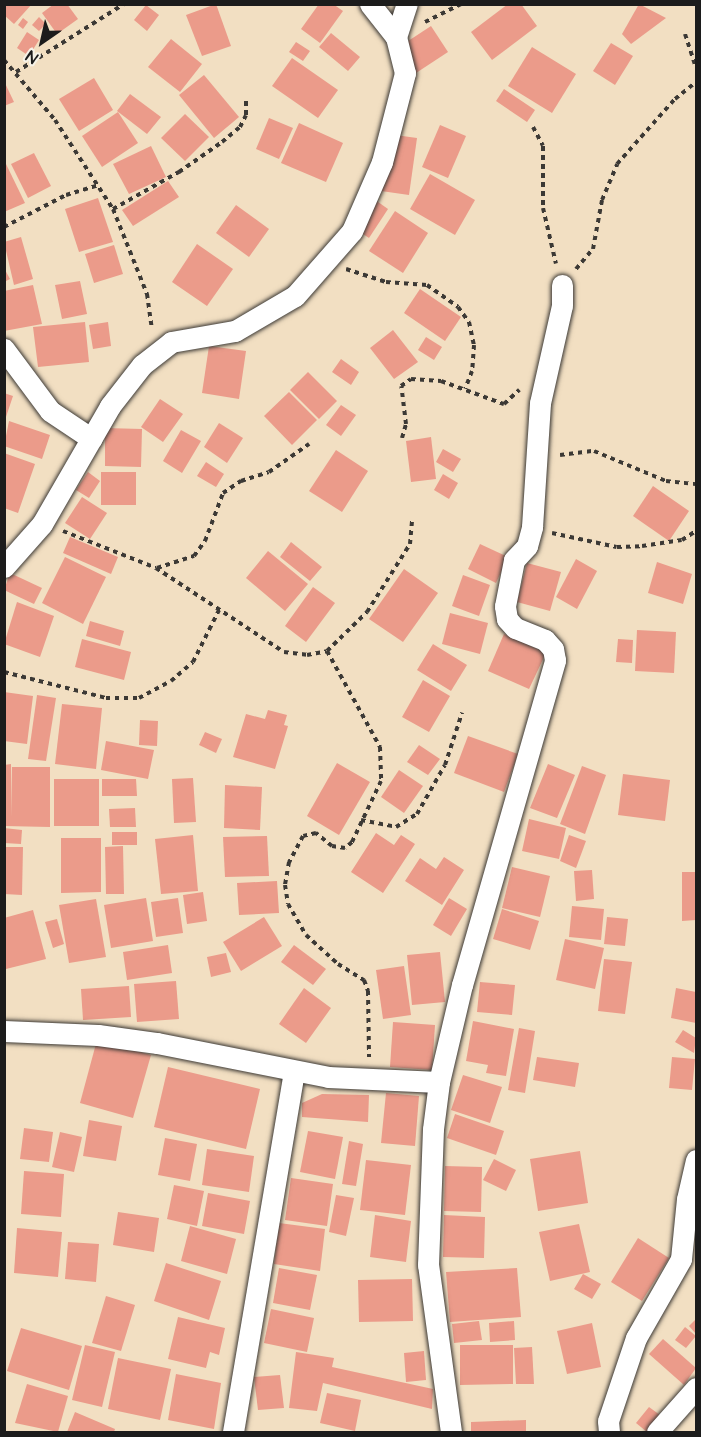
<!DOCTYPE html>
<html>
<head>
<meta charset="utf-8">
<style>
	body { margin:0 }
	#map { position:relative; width:701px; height:1437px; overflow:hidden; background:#f2dfc2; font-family:"Architects Daughter",sans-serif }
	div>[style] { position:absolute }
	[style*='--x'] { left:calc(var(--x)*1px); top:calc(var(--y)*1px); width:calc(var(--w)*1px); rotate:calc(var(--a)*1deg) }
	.building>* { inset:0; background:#eb9b8a }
	.path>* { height:4px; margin-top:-2px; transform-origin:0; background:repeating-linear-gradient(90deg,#3c3935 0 4.5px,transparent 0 9px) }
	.roads { filter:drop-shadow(0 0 2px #3c3935) drop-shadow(0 0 2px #3c3935) }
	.minor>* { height:21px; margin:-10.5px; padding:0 10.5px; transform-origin:10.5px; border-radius:10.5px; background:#fff }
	span { translate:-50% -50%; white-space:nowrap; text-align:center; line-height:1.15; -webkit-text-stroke:4.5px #f7f3e8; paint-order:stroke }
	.frame { position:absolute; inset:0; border:6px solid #1c1c1c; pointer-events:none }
	.north { position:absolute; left:12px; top:12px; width:60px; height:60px; -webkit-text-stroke:4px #f7f3e8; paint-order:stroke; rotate:214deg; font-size:16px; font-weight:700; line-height:24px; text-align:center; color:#1c1c1c }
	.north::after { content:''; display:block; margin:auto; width:21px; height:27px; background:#1c1c1c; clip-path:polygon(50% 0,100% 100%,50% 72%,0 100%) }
</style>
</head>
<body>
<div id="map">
	<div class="building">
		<div style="clip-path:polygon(4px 4px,32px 4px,14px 24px,4px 15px)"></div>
		<div style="clip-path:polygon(54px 4px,67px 4px,78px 19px,57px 34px,42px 13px)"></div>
		<div style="clip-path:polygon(216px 4px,231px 46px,202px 56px,186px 15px)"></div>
		<div style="clip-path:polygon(319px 4px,333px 4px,343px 11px,320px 43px,301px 29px)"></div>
		<div style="clip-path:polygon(508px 4px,521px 4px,537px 26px,492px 60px,471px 32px)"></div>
		<div style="clip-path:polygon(639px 4px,666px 18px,631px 44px,622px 34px)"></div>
		<div style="clip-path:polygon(146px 5px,159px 15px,147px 31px,134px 20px)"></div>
		<div style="clip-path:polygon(39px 17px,46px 24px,39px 31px,32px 25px)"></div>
		<div style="clip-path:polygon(23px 18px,28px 22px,23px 29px,18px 25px)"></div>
		<div style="clip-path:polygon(431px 26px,448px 52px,413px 75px,396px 49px)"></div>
		<div style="clip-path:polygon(27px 32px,39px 40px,29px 56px,17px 48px)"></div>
		<div style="clip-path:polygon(331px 33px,360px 57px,348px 71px,319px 47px)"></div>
		<div style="clip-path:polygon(171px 39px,202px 64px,180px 92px,148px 67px)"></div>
		<div style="clip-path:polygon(296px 42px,310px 51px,303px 61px,289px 52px)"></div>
		<div style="clip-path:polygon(611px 43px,633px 56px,615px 85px,593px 71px)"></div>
		<div style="clip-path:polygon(532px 47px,576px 74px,552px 113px,508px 86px)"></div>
		<div style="clip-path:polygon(292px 58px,338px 90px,318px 118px,272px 86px)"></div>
		<div style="clip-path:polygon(204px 75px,239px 117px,214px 138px,179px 95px)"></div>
		<div style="clip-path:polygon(94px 78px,113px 110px,79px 131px,59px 99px)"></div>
		<div style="clip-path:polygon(4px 81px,14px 102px,4px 106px)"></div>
		<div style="clip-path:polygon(504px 89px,535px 110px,527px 122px,496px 101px)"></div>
		<div style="clip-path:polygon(130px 94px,161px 117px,147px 134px,117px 111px)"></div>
		<div style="clip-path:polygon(118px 112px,138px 143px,102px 167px,82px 136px)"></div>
		<div style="clip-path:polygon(185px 114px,209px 137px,185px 161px,161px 138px)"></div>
		<div style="clip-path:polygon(269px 118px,293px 128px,279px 159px,256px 149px)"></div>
		<div style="clip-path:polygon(299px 123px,343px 143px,326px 182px,281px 163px)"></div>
		<div style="clip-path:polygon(440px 125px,466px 136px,448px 178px,422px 167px)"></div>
		<div style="clip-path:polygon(388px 134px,417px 138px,409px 195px,381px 191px)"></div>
		<div style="clip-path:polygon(151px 146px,166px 177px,129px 194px,113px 164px)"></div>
		<div style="clip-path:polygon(34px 153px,51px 186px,28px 198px,11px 164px)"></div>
		<div style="clip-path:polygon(6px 164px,25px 203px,4px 212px,4px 165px)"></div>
		<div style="clip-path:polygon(430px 174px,475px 200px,455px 235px,410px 209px)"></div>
		<div style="clip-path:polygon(168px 181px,179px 197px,133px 226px,122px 210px)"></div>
		<div style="clip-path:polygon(371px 197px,388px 209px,369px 238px,351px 226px)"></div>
		<div style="clip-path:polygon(98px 198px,113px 242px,79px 252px,65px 209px)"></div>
		<div style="clip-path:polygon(236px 205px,269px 229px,249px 257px,216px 233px)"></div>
		<div style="clip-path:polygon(395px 211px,428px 233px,403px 273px,369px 251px)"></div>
		<div style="clip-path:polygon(21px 237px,33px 279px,14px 285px,4px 242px)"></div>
		<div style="clip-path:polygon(197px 244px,233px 269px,207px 306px,172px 282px)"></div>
		<div style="clip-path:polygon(114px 245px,123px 274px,94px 283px,85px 254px)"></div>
		<div style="clip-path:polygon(4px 268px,10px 279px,4px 282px)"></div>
		<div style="clip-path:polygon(80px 281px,87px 314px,62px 319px,55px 285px)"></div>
		<div style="clip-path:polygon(33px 285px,42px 324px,4px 331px,4px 291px)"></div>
		<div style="clip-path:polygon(420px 289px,461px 317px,445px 341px,404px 313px)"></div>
		<div style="clip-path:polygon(85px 322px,89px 362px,38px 367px,33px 327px)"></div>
		<div style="clip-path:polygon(108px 322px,111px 346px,93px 349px,89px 325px)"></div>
		<div style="clip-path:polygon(393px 330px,418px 362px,394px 379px,370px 348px)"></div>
		<div style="clip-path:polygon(426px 337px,442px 347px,434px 360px,418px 350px)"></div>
		<div style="clip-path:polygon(209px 346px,246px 351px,239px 399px,202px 393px)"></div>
		<div style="clip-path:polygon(341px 359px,359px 372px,351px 385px,332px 372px)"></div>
		<div style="clip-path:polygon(308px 372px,337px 401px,319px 419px,290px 390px)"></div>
		<div style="clip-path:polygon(289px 392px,317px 420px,292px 445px,264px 416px)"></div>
		<div style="clip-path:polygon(4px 393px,13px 396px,5px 420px,4px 420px)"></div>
		<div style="clip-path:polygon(160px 399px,183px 414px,163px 442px,141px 427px)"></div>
		<div style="clip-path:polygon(341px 405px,356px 415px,341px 436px,326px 425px)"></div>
		<div style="clip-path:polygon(9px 421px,50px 435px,42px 459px,4px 446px)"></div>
		<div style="clip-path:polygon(219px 423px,243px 438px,227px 463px,204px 447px)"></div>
		<div style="clip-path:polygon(105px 428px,142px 429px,141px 467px,105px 466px)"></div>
		<div style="clip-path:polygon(181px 430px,201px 441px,182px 473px,163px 461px)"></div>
		<div style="clip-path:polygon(431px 437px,436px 479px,411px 482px,406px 441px)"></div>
		<div style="clip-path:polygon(443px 449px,461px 459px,453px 472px,436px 462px)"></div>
		<div style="clip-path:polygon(336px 450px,368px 471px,342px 512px,309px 491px)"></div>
		<div style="clip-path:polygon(4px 453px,35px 464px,18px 513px,4px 508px)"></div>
		<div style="clip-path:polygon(206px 462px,224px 474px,216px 487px,197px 476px)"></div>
		<div style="clip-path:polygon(88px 472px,100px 481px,89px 498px,76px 490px)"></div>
		<div style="clip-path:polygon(101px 472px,136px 472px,136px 505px,101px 505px)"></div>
		<div style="clip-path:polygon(443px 474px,458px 483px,449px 499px,434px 490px)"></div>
		<div style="clip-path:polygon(653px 486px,689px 511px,669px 541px,633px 516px)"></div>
		<div style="clip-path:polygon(82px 497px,107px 513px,90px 539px,65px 523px)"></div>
		<div style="clip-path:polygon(70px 537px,118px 557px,111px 574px,63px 553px)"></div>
		<div style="clip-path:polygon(291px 542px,322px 567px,310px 581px,280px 557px)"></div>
		<div style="clip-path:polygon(480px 544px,508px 557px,496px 583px,468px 569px)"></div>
		<div style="clip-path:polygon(268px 551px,308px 584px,285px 611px,246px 578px)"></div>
		<div style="clip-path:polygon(65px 557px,106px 577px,83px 624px,42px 603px)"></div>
		<div style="clip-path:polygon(576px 559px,597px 571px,577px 609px,556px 597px)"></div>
		<div style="clip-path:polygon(657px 562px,692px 574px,683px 604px,648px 593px)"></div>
		<div style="clip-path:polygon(527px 563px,561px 572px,550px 611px,517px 602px)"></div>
		<div style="clip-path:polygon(404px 569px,438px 593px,403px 642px,369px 619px)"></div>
		<div style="clip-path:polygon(10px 573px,42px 588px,34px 604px,4px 590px)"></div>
		<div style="clip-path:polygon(463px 575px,490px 585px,479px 616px,452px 606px)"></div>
		<div style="clip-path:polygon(313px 587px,335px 603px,306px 642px,285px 626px)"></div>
		<div style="clip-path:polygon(17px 602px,54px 616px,40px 657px,4px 644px)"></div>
		<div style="clip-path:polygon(450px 613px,488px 623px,480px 654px,442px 644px)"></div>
		<div style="clip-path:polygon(90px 621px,124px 631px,120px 646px,86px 636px)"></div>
		<div style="clip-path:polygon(637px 630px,676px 632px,674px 673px,635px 671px)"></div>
		<div style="clip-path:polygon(504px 634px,546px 653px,529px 689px,488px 671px)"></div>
		<div style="clip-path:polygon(82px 639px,131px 652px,124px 680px,75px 667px)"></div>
		<div style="clip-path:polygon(618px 639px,633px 640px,632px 663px,616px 662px)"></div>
		<div style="clip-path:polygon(433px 644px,467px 665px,451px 691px,417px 670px)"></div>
		<div style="clip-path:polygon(423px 680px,450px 696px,429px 732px,402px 717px)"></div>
		<div style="clip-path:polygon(4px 692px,33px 696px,27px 744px,4px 741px)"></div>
		<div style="clip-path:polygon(37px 695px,56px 698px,46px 761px,28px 759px)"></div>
		<div style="clip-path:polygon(62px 704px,102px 708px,96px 769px,55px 764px)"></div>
		<div style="clip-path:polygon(268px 710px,287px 715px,284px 725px,288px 726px,275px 769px,233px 757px,246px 714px,265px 719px)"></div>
		<div style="clip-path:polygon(140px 720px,158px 721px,157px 746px,139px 745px)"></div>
		<div style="clip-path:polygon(205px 732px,222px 739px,216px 753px,199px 745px)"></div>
		<div style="clip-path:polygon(468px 736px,518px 754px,504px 792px,454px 773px)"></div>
		<div style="clip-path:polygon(106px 741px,154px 750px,148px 779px,101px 770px)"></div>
		<div style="clip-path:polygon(419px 745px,440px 759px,428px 775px,407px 762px)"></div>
		<div style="clip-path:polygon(337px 763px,370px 782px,339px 835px,307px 816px)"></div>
		<div style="clip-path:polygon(11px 764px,12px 817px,12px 767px,50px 767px,50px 827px,4px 826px,4px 765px)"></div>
		<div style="clip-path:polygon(548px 764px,575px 775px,557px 818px,530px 808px)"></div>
		<div style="clip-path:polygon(582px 766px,606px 775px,585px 834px,560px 824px)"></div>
		<div style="clip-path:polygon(399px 770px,423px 786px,404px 813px,381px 797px)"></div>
		<div style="clip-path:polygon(623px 774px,670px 780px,665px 821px,618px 815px)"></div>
		<div style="clip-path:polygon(193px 778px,196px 822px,174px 823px,172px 779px)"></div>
		<div style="clip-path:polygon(54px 779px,99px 779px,99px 826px,54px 826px)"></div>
		<div style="clip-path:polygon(102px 779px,136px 779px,137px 796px,102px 796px)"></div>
		<div style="clip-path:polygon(225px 785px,262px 787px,260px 830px,224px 828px)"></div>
		<div style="clip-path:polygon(135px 808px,136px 827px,110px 827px,109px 809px)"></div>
		<div style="clip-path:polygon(529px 819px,566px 828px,559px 859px,522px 851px)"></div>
		<div style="clip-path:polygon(4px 828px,22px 830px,21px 844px,4px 843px)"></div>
		<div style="clip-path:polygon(112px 832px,137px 832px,137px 845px,112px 845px)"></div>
		<div style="clip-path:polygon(376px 833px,394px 845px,401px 835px,415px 844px,383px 893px,351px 872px)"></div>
		<div style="clip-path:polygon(193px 835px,198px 891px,161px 894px,155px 839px)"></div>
		<div style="clip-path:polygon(569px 835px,586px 841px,576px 868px,560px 861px)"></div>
		<div style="clip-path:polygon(267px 836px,269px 876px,225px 877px,223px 837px)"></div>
		<div style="clip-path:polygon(61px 838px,101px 838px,101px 892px,61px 893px)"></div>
		<div style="clip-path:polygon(123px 846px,124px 894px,106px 894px,105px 847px)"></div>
		<div style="clip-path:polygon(4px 847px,23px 847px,22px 895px,4px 894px)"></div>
		<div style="clip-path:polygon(444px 857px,464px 870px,442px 905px,405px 881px,420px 858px,436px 869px)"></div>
		<div style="clip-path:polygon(512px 867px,550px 876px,540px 917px,502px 908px)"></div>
		<div style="clip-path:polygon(592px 870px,594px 899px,576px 901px,574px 871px)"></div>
		<div style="clip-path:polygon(682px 872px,696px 872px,696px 920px,682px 921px)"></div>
		<div style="clip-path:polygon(277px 881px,279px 913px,239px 915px,237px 883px)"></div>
		<div style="clip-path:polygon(203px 892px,207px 921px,187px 924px,183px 895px)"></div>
		<div style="clip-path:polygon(146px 898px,153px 941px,111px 948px,104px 905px)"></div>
		<div style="clip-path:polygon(178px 898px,183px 933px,156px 937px,151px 902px)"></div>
		<div style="clip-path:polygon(449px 898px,467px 909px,451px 936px,433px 925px)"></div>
		<div style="clip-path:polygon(96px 899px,106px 957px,69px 963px,59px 905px)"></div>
		<div style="clip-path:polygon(572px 906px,604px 909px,601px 940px,569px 937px)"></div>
		<div style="clip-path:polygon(502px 909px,539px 921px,530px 950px,493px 939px)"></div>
		<div style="clip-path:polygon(33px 910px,46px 959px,6px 969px,4px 918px)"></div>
		<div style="clip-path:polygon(264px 917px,282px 946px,241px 971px,223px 942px)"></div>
		<div style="clip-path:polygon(607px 917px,628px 919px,625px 946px,604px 944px)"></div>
		<div style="clip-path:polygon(57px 919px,64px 944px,53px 948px,45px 922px)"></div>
		<div style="clip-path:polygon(565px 939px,604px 948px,595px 989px,556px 980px)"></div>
		<div style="clip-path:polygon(168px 945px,172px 973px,127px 980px,123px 952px)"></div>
		<div style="clip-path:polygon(294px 945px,326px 969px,313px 985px,281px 962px)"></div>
		<div style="clip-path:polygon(440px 952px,445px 1002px,412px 1005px,407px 955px)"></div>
		<div style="clip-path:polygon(226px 953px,231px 972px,211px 977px,207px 957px)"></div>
		<div style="clip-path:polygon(604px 959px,632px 962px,625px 1014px,598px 1011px)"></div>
		<div style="clip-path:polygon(404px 966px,411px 1015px,383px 1019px,376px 970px)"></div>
		<div style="clip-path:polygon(176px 981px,179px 1019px,137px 1022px,134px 984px)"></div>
		<div style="clip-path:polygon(480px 982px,515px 985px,512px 1015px,477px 1012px)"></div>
		<div style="clip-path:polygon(129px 986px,131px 1017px,83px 1020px,81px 989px)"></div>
		<div style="clip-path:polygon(304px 988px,331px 1008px,306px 1043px,279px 1024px)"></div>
		<div style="clip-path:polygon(676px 988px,696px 992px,696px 1023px,671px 1018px)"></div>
		<div style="clip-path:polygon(473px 1021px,514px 1029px,506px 1076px,486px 1073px,488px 1065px,466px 1061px)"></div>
		<div style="clip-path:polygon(393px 1022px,435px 1025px,432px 1070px,390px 1067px)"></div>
		<div style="clip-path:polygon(519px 1028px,535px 1031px,525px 1093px,508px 1090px)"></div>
		<div style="clip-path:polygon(683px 1030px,696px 1038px,694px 1053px,675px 1042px)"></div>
		<div style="clip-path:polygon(97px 1040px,151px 1055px,133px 1118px,80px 1103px)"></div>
		<div style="clip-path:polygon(537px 1057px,579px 1063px,575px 1087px,533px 1080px)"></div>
		<div style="clip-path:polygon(672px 1057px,695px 1059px,692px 1090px,669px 1088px)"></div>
		<div style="clip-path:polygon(168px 1067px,260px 1089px,246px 1149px,154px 1127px)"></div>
		<div style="clip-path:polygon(463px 1075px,502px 1087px,490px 1123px,451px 1110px)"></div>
		<div style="clip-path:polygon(386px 1093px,419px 1096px,415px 1146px,381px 1143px)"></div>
		<div style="clip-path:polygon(322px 1094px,369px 1095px,368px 1122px,302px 1117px,302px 1103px)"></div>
		<div style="clip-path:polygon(455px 1114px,504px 1131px,496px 1155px,447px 1138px)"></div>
		<div style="clip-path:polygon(89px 1120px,122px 1126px,116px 1161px,83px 1156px)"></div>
		<div style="clip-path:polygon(24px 1128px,53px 1132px,49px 1162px,20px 1159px)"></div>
		<div style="clip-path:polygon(308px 1131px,343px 1137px,335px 1179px,300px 1172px)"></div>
		<div style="clip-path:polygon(60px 1132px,82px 1137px,74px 1172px,52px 1167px)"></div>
		<div style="clip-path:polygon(165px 1138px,197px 1144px,190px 1181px,158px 1175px)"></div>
		<div style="clip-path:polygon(349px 1141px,363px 1144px,356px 1186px,342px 1184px)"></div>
		<div style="clip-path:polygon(207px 1149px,254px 1156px,249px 1192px,202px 1185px)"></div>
		<div style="clip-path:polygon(580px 1151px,588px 1203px,538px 1211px,530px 1159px)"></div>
		<div style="clip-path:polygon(494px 1159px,516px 1170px,506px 1191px,483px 1180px)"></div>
		<div style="clip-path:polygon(366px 1160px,411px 1165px,405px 1215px,360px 1210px)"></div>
		<div style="clip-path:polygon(445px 1166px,482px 1167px,481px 1212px,444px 1211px)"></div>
		<div style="clip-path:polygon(24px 1171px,64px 1174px,61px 1217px,21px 1214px)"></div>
		<div style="clip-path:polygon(291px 1178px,333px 1184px,327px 1226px,285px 1220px)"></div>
		<div style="clip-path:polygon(174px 1185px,204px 1191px,197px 1226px,167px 1219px)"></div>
		<div style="clip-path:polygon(208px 1193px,250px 1201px,244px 1234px,202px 1226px)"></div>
		<div style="clip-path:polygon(336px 1195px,354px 1198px,346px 1236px,329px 1232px)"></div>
		<div style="clip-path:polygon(118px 1212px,159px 1218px,154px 1252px,113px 1245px)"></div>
		<div style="clip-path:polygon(375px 1215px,411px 1221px,406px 1262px,370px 1257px)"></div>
		<div style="clip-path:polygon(444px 1215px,485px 1217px,484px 1258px,443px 1257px)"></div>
		<div style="clip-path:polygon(279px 1223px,325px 1229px,320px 1271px,274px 1264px)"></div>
		<div style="clip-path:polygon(579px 1224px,590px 1272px,550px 1281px,539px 1232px)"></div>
		<div style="clip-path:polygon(190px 1226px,236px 1239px,227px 1274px,181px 1261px)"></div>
		<div style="clip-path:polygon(17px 1228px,62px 1232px,58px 1277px,14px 1273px)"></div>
		<div style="clip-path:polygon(638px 1238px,669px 1258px,642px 1301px,611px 1282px)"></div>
		<div style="clip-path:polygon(68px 1242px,99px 1244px,96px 1282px,65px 1279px)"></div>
		<div style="clip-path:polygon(166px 1263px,221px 1281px,209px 1320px,154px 1301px)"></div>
		<div style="clip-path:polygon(279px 1268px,317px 1275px,310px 1310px,273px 1303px)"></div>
		<div style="clip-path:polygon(517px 1268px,521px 1317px,450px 1322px,446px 1272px)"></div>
		<div style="clip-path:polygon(583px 1274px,601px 1284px,592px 1299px,574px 1289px)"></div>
		<div style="clip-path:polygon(412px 1279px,413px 1321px,359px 1322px,358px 1280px)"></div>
		<div style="clip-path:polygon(106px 1296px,135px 1305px,121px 1351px,92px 1343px)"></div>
		<div style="clip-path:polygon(271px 1309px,314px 1318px,307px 1352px,264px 1343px)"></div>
		<div style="clip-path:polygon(178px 1317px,225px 1328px,219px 1355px,210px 1352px,206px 1368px,168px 1359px)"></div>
		<div style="clip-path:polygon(696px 1319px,696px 1334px,689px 1326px)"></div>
		<div style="clip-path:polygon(479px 1321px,482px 1340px,454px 1343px,452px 1324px)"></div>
		<div style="clip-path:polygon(514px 1321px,515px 1340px,490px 1342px,489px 1323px)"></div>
		<div style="clip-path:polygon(592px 1323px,601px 1367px,567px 1374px,557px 1331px)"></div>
		<div style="clip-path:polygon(685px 1327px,696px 1336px,686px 1348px,675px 1340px)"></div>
		<div style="clip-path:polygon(21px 1328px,82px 1346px,69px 1390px,7px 1371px)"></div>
		<div style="clip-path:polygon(663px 1339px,696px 1368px,684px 1385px,649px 1354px)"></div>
		<div style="clip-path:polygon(85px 1345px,115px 1352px,102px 1407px,72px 1400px)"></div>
		<div style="clip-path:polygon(460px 1345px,513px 1345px,513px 1384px,460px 1385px)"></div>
		<div style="clip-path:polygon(532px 1347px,534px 1384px,516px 1384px,514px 1348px)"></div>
		<div style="clip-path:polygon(424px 1351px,426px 1380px,406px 1382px,404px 1353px)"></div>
		<div style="clip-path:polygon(296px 1352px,334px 1358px,332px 1367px,433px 1389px,432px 1409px,323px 1383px,317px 1411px,289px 1408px)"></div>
		<div style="clip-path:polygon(118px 1358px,171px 1369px,160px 1420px,108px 1409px)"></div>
		<div style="clip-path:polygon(176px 1374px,221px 1383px,214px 1429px,168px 1420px)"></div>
		<div style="clip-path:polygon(280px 1375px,284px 1408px,258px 1410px,254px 1377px)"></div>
		<div style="clip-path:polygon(27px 1384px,68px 1396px,58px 1432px,15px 1423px)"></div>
		<div style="clip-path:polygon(327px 1393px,361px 1400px,355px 1431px,320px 1423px)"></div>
		<div style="clip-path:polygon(649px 1407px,660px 1415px,647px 1432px,636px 1423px)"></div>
		<div style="clip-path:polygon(75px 1412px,115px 1429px,114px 1432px,67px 1432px)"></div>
		<div style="clip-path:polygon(526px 1420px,526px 1432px,471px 1432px,471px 1422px)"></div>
	</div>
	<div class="path">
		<div style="--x:425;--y:22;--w:40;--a:-26.6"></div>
		<div style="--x:685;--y:34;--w:36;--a:72"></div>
		<div style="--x:4;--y:60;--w:79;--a:49.6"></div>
		<div style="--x:55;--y:120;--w:106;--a:56.9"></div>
		<div style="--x:113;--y:209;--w:92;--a:68.2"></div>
		<div style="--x:147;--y:294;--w:35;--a:82"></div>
		<div style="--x:16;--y:72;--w:128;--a:-32.2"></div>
		<div style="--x:533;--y:127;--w:21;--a:62"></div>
		<div style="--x:543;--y:146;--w:62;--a:90"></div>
		<div style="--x:543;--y:208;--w:57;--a:76.9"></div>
		<div style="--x:113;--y:209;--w:76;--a:-29.3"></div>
		<div style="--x:179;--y:172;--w:52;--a:-34.9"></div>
		<div style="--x:222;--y:142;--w:23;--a:-40"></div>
		<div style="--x:240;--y:127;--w:13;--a:-63"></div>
		<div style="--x:246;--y:115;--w:15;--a:-90"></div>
		<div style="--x:4;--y:227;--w:70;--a:-27.3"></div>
		<div style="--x:66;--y:195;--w:34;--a:-17"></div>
		<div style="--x:346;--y:269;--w:42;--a:18"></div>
		<div style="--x:386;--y:282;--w:41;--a:4.2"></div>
		<div style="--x:427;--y:285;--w:38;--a:35"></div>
		<div style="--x:458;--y:307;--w:19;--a:54"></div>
		<div style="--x:469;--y:322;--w:24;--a:78"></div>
		<div style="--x:474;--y:345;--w:26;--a:94"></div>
		<div style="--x:472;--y:371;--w:19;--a:111"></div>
		<div style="--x:576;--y:269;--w:26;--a:-50"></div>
		<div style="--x:593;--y:249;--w:50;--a:-79.6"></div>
		<div style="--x:602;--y:200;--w:39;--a:-67"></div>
		<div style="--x:617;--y:164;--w:87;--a:-48.3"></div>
		<div style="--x:675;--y:99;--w:27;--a:-39"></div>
		<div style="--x:402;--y:438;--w:15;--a:-74"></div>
		<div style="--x:406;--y:424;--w:38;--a:-97"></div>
		<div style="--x:401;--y:386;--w:12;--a:-35"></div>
		<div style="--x:411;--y:379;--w:30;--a:4"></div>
		<div style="--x:441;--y:381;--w:67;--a:20.1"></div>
		<div style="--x:504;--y:404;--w:21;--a:-43"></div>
		<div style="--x:560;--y:455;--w:34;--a:-7"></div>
		<div style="--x:594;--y:451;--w:78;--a:22.6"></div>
		<div style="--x:666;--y:481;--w:30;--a:6"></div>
		<div style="--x:63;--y:531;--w:100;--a:21.7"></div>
		<div style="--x:156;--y:568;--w:153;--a:33.3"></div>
		<div style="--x:284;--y:652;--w:23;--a:7"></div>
		<div style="--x:307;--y:655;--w:20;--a:-11"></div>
		<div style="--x:327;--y:651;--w:56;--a:-44.3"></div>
		<div style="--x:367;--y:612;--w:80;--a:-57.7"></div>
		<div style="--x:410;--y:544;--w:25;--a:-85"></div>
		<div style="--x:552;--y:533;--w:66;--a:12.2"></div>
		<div style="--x:617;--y:547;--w:25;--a:-2"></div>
		<div style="--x:642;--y:546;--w:40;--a:-8.5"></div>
		<div style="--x:682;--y:540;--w:17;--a:-33"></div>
		<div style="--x:157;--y:568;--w:39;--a:-18"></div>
		<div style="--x:194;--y:556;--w:19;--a:-54"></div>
		<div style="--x:205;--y:541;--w:51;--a:-69.4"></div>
		<div style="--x:223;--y:493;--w:22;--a:-34"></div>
		<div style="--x:241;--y:481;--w:29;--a:-18"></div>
		<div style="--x:269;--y:472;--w:49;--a:-35"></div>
		<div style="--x:327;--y:651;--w:110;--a:61.1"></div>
		<div style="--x:380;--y:747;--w:34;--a:88"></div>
		<div style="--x:381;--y:781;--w:68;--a:115.4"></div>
		<div style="--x:352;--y:842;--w:9;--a:139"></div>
		<div style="--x:345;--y:848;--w:13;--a:-171"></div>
		<div style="--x:332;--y:846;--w:21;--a:-141"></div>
		<div style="--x:316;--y:833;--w:13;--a:167"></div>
		<div style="--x:303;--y:836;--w:30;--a:118"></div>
		<div style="--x:289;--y:862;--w:23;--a:100"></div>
		<div style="--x:285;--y:885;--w:19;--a:81"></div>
		<div style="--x:288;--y:904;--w:36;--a:60"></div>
		<div style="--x:306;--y:935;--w:43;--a:42.2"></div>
		<div style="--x:338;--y:964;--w:31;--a:32"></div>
		<div style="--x:364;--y:980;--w:12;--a:70"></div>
		<div style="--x:368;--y:991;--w:66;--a:89.1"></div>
		<div style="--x:4;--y:672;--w:105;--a:14.3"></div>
		<div style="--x:106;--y:698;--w:33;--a:0"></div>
		<div style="--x:139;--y:698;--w:36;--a:-28"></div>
		<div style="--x:171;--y:681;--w:29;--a:-41"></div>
		<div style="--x:193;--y:662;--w:58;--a:-63.4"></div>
		<div style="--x:361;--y:820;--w:36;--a:11"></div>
		<div style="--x:396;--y:827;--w:25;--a:-32"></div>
		<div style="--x:417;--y:814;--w:56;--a:-60.3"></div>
		<div style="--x:445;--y:765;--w:55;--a:-71.9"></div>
	</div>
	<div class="roads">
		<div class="minor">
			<div style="--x:396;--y:37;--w:35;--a:-72"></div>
			<div style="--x:4;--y:349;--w:77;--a:53.4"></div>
			<div style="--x:50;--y:411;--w:50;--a:33.7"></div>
			<div style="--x:4;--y:567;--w:57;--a:-48.5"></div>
			<div style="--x:42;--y:524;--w:136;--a:-60"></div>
			<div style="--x:110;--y:406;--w:52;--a:-52"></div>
			<div style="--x:142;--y:365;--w:37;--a:-38"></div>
			<div style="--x:171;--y:342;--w:65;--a:-9.8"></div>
			<div style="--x:235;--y:331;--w:69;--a:-30.3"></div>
			<div style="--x:295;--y:296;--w:86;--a:-48.8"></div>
			<div style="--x:352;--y:231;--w:75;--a:-66.5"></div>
			<div style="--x:382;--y:162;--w:92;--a:-75.5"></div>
			<div style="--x:405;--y:73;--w:37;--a:-104"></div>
			<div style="--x:396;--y:37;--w:42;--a:-128.2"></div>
			<div style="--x:4;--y:1031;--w:94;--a:2.4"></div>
			<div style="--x:98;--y:1035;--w:60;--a:7.7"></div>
			<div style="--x:157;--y:1043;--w:174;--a:11.2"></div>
			<div style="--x:328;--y:1077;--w:111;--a:2.6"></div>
			<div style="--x:233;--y:1432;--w:366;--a:-80.4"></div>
			<div style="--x:451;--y:1432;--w:169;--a:-97.8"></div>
			<div style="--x:428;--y:1265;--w:136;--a:-87.9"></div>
			<div style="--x:433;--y:1129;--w:47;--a:-82.7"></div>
			<div style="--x:439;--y:1082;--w:100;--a:-76.7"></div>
			<div style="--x:462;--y:985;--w:338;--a:-74"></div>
			<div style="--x:555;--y:660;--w:11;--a:-100"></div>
			<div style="--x:553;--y:649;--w:12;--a:-132"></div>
			<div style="--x:545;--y:640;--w:32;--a:-158"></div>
			<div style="--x:515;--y:628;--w:12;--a:-132"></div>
			<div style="--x:507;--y:619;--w:13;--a:-99"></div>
			<div style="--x:505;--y:606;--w:47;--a:-78.9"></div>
			<div style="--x:514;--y:560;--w:19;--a:-47"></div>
			<div style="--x:527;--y:546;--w:20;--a:-75"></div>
			<div style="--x:532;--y:527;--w:124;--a:-86.3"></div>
			<div style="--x:540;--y:403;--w:100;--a:-77.3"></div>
			<div style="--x:562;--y:305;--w:20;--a:-90"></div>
			<div style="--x:609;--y:1432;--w:11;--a:-95"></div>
			<div style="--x:608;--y:1421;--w:88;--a:-71.4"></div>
			<div style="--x:636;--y:1338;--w:91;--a:-60.3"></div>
			<div style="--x:681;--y:1259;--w:60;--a:-84.3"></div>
			<div style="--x:687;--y:1199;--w:40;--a:-77"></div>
			<div style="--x:657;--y:1432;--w:59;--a:-48.4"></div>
		</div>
	</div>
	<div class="frame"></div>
	<div class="north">N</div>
</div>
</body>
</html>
